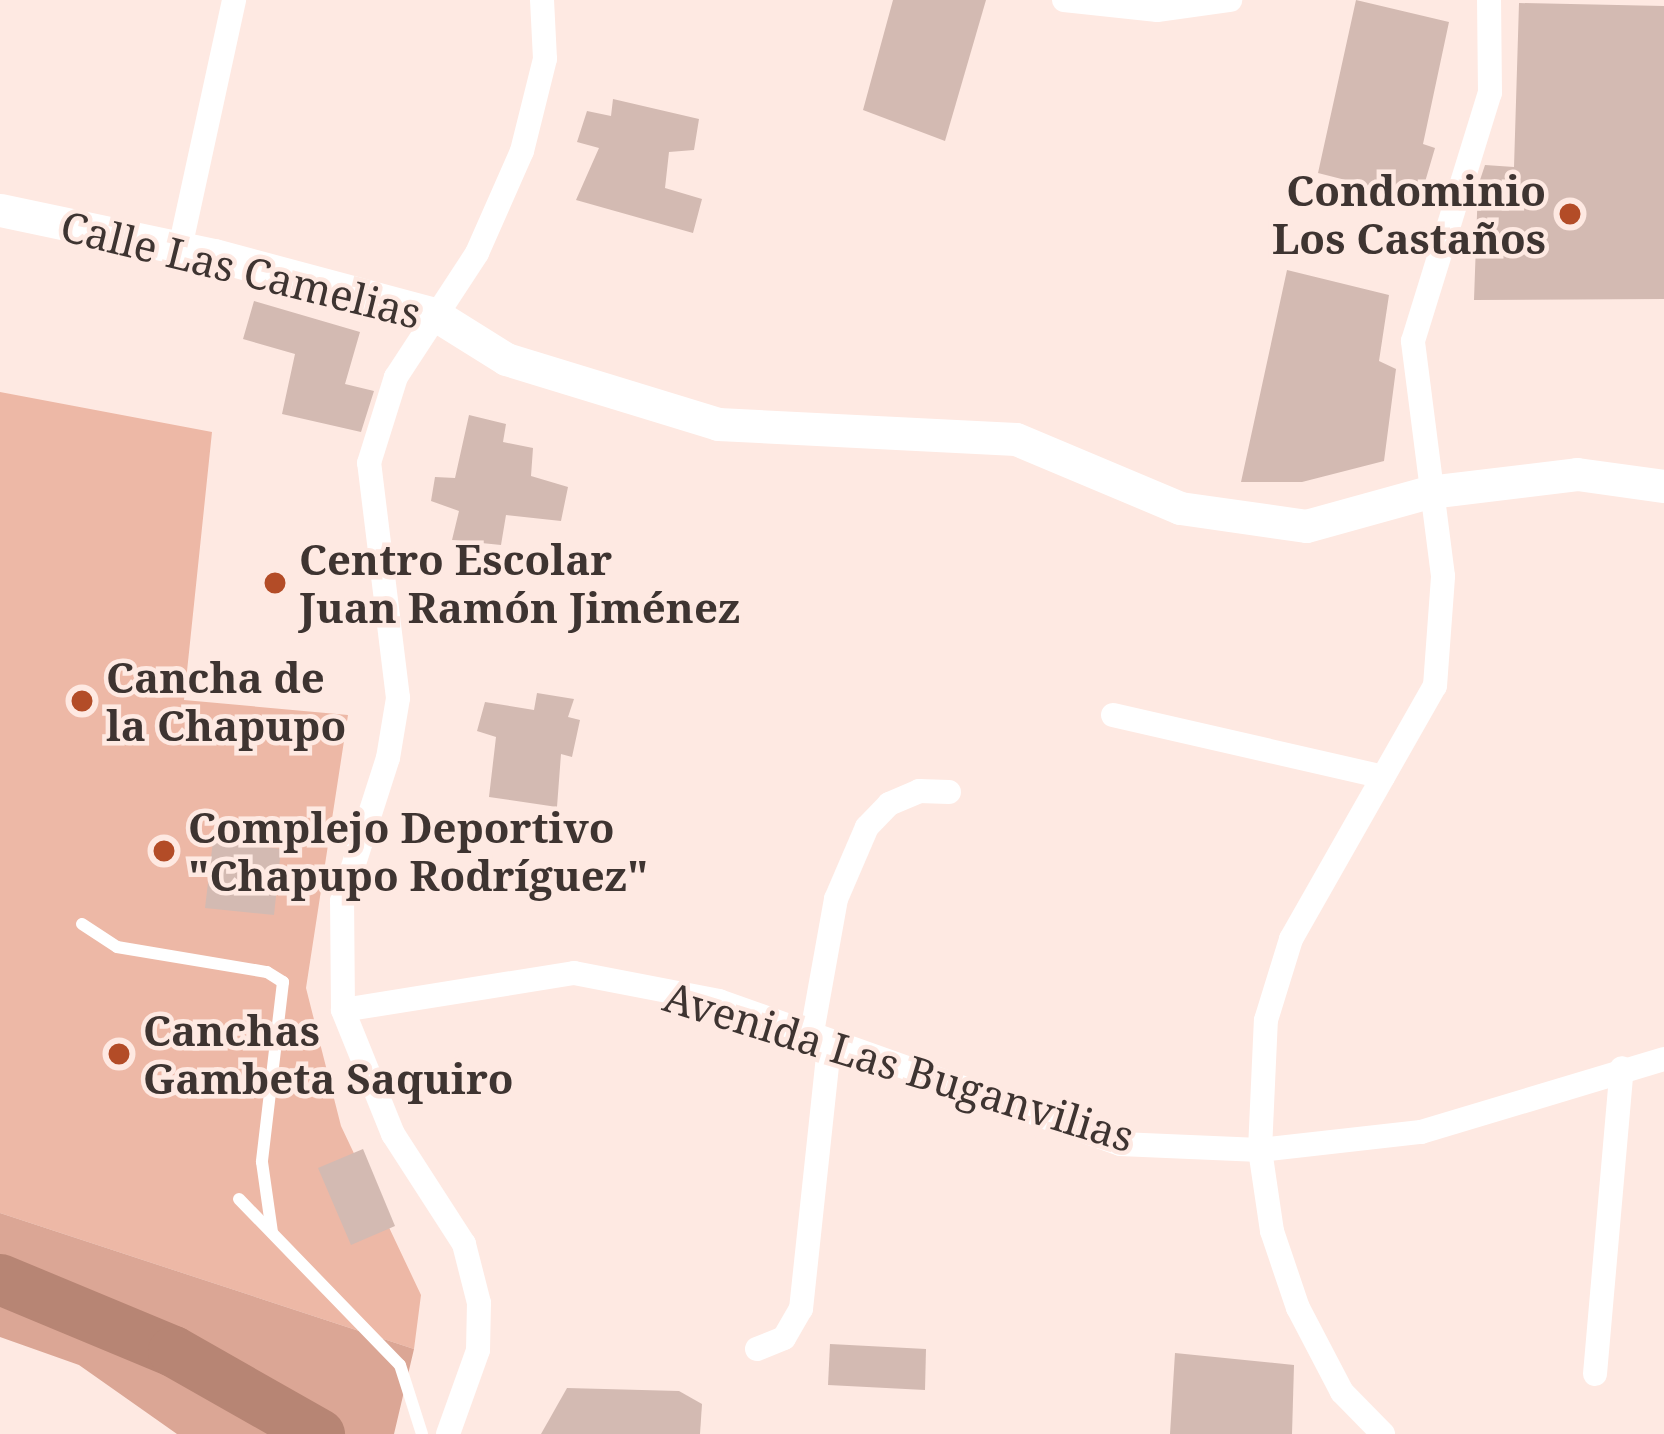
<!DOCTYPE html>
<html>
<head>
<meta charset="utf-8">
<style>
	body { margin:0 }
	#map { position:relative; width:1664px; height:1434px; overflow:hidden; background:#fee9e2; font-family:"Noto Serif",serif }
	div>[style] { position:absolute }
	[style*='--x'] { left:calc(var(--x)*1px); top:calc(var(--y)*1px); width:calc(var(--w)*1px); rotate:calc(var(--a)*1deg) }
	.green>* { inset:0; background:#edb8a6 }
	.forest>* { inset:0; background:#dba695 }
	.river>* { height:51px; margin:-25.5px; padding:0 25.5px; transform-origin:25.5px; border-radius:25.5px; background:#b78574 }
	.building>* { inset:0; background:#d3bab2 }
	.lane>* { height:12px; margin:-6px; padding:0 6px; transform-origin:6px; border-radius:6px; background:#fff }
	.street>* { height:24px; margin:-12px; padding:0 12px; transform-origin:12px; border-radius:12px; background:#fff }
	.secondary>* { height:33px; margin:-16.5px; padding:0 16.5px; transform-origin:16.5px; border-radius:16.5px; background:#fff }
	.dots>* { width:33px; height:33px; translate:-50% -50%; box-sizing:border-box; border:6px solid #fee9e2; border-radius:50% }
	span { translate:-50% -50%; white-space:nowrap; text-align:center; line-height:1.15; -webkit-text-stroke:9px #fee9e2; paint-order:stroke }
	.poi-label { font-size:42px; color:#3e3431; font-weight:700 }
	.right { translate:-100% -50%; text-align:right }
	.left { translate:0 -50%; text-align:left }
	.street-label { font-size:42px; color:#3e3431 }
</style>
</head>
<body>
<div id="map">
	<div class="green">
		<div style="clip-path:polygon(0 392px,212px 432px,184px 700px,348px 715px,306px 988px,341px 1126px,421px 1295px,414px 1349px,0 1213px)"></div>
	</div>
	<div class="forest">
		<div style="clip-path:polygon(0 1213px,414px 1349px,394px 1434px,177px 1434px,79px 1365px,0 1337px)"></div>
	</div>
	<div class="river">
		<div style="--x:0;--y:1279;--w:187;--a:22.6"></div>
		<div style="--x:173;--y:1351;--w:168;--a:29.6"></div>
	</div>
	<div class="building">
		<div style="clip-path:polygon(893px 0,986px 0,945px 141px,863px 110px)"></div>
		<div style="clip-path:polygon(1356px 0,1449px 22px,1423px 144px,1435px 148px,1420px 199px,1318px 173px)"></div>
		<div style="clip-path:polygon(1519px 3px,1664px 6px,1664px 299px,1474px 300px,1478px 186px,1485px 165px,1514px 167px)"></div>
		<div style="clip-path:polygon(613px 99px,699px 119px,694px 150px,669px 152px,665px 188px,702px 199px,693px 233px,576px 200px,599px 148px,577px 142px,587px 111px,611px 116px)"></div>
		<div style="clip-path:polygon(1287px 270px,1389px 295px,1379px 361px,1396px 369px,1384px 461px,1302px 482px,1241px 482px)"></div>
		<div style="clip-path:polygon(254px 301px,360px 332px,345px 384px,374px 391px,361px 432px,282px 414px,295px 354px,243px 339px)"></div>
		<div style="clip-path:polygon(469px 415px,506px 424px,503px 442px,533px 448px,531px 476px,568px 487px,561px 521px,506px 515px,501px 545px,452px 540px,459px 511px,431px 501px,435px 477px,455px 478px)"></div>
		<div style="clip-path:polygon(537px 693px,574px 699px,568px 717px,580px 720px,572px 757px,561px 754px,557px 807px,489px 797px,496px 737px,477px 731px,485px 702px,534px 710px)"></div>
		<div style="clip-path:polygon(213px 841px,281px 849px,274px 915px,205px 908px)"></div>
		<div style="clip-path:polygon(363px 1149px,395px 1226px,351px 1245px,318px 1168px)"></div>
		<div style="clip-path:polygon(830px 1344px,926px 1349px,925px 1390px,828px 1385px)"></div>
		<div style="clip-path:polygon(1175px 1353px,1294px 1365px,1292px 1434px,1170px 1434px)"></div>
		<div style="clip-path:polygon(567px 1388px,679px 1391px,702px 1404px,700px 1434px,541px 1434px)"></div>
	</div>
	<div class="lane">
		<div style="--x:82;--y:924;--w:42;--a:33.3"></div>
		<div style="--x:117;--y:947;--w:152;--a:9.5"></div>
		<div style="--x:267;--y:972;--w:19;--a:32"></div>
		<div style="--x:283;--y:982;--w:181;--a:96.7"></div>
		<div style="--x:262;--y:1162;--w:71;--a:81.9"></div>
		<div style="--x:239;--y:1199;--w:231;--a:45.9"></div>
		<div style="--x:400;--y:1365;--w:72;--a:72.3"></div>
	</div>
	<div class="street">
		<div style="--x:1064;--y:0;--w:94;--a:6.1"></div>
		<div style="--x:1157;--y:10;--w:74;--a:-7.8"></div>
		<div style="--x:180;--y:248;--w:254;--a:-77.7"></div>
		<div style="--x:1113;--y:715;--w:277;--a:12.9"></div>
		<div style="--x:343;--y:1010;--w:234;--a:-9.1"></div>
		<div style="--x:574;--y:973;--w:148;--a:10.9"></div>
		<div style="--x:719;--y:1001;--w:426;--a:19.6"></div>
		<div style="--x:1120;--y:1144;--w:140;--a:2.5"></div>
		<div style="--x:1260;--y:1150;--w:162;--a:-6.4"></div>
		<div style="--x:1421;--y:1132;--w:254;--a:-16.7"></div>
		<div style="--x:811;--y:1038;--w:141;--a:-79.8"></div>
		<div style="--x:836;--y:899;--w:78;--a:-66.7"></div>
		<div style="--x:867;--y:827;--w:32;--a:-46"></div>
		<div style="--x:889;--y:804;--w:33;--a:-23"></div>
		<div style="--x:919;--y:791;--w:30;--a:2"></div>
		<div style="--x:757;--y:1349;--w:29;--a:-22"></div>
		<div style="--x:784;--y:1338;--w:34;--a:-60"></div>
		<div style="--x:801;--y:1309;--w:265;--a:-83.9"></div>
		<div style="--x:1595;--y:1374;--w:307;--a:-85"></div>
		<div style="--x:448;--y:1434;--w:89;--a:-70.3"></div>
		<div style="--x:478;--y:1350;--w:47;--a:-88.8"></div>
		<div style="--x:479;--y:1303;--w:61;--a:-104.3"></div>
		<div style="--x:464;--y:1244;--w:131;--a:-122.8"></div>
		<div style="--x:393;--y:1134;--w:134;--a:-112"></div>
		<div style="--x:343;--y:1010;--w:109;--a:-90.5"></div>
		<div style="--x:342;--y:901;--w:150;--a:-72.2"></div>
		<div style="--x:388;--y:758;--w:61;--a:-80.5"></div>
		<div style="--x:398;--y:698;--w:237;--a:-97"></div>
		<div style="--x:369;--y:463;--w:90;--a:-72.6"></div>
		<div style="--x:396;--y:377;--w:148;--a:-56.8"></div>
		<div style="--x:477;--y:253;--w:111;--a:-66.2"></div>
		<div style="--x:522;--y:151;--w:95;--a:-76"></div>
		<div style="--x:545;--y:59;--w:59;--a:-92.9"></div>
		<div style="--x:1383;--y:1434;--w:59;--a:-134.3"></div>
		<div style="--x:1342;--y:1392;--w:95;--a:-117.6"></div>
		<div style="--x:1298;--y:1308;--w:81;--a:-108.7"></div>
		<div style="--x:1272;--y:1231;--w:82;--a:-98.4"></div>
		<div style="--x:1260;--y:1150;--w:130;--a:-87.4"></div>
		<div style="--x:1266;--y:1020;--w:85;--a:-72.8"></div>
		<div style="--x:1291;--y:939;--w:291;--a:-60.4"></div>
		<div style="--x:1435;--y:686;--w:110;--a:-85.8"></div>
		<div style="--x:1443;--y:576;--w:237;--a:-97.3"></div>
		<div style="--x:1413;--y:341;--w:260;--a:-72.8"></div>
		<div style="--x:1490;--y:93;--w:93;--a:-90.6"></div>
	</div>
	<div class="secondary">
		<div style="--x:0;--y:210;--w:219;--a:11.9"></div>
		<div style="--x:214;--y:255;--w:228;--a:15"></div>
		<div style="--x:434;--y:314;--w:85;--a:32"></div>
		<div style="--x:506;--y:359;--w:222;--a:17"></div>
		<div style="--x:718;--y:424;--w:298;--a:2.9"></div>
		<div style="--x:1016;--y:439;--w:178;--a:22.8"></div>
		<div style="--x:1180;--y:508;--w:127;--a:8.1"></div>
		<div style="--x:1306;--y:526;--w:128;--a:-15.5"></div>
		<div style="--x:1429;--y:492;--w:149;--a:-6.9"></div>
		<div style="--x:1577;--y:474;--w:88;--a:7.9"></div>
	</div>
	<div class="dots">
		<div style="left:1570px;top:214px;background:#b34c27"></div>
		<div style="left:275px;top:583px;background:#b34c27"></div>
		<div style="left:82px;top:701px;background:#b34c27"></div>
		<div style="left:164px;top:851px;background:#b34c27"></div>
		<div style="left:119px;top:1054px;background:#b34c27"></div>
	</div>
	<div class="poi-label">
		<span class="right" style="left:1546px;top:214px">Condominio<br>Los Castaños</span>
		<span class="left" style="left:299px;top:583px">Centro Escolar<br>Juan Ramón Jiménez</span>
		<span class="left" style="left:106px;top:701px">Cancha de<br>la Chapupo</span>
		<span class="left" style="left:188px;top:851px">Complejo Deportivo<br>"Chapupo Rodríguez"</span>
		<span class="left" style="left:143px;top:1054px">Canchas<br>Gambeta Saquiro</span>
	</div>
	<div class="street-label">
		<span style="left:241px;top:269px;rotate:14deg">Calle Las Camelias</span>
		<span style="left:899px;top:1066px;rotate:17deg">Avenida Las Buganvilias</span>
	</div>
</div>
</body>
</html>
